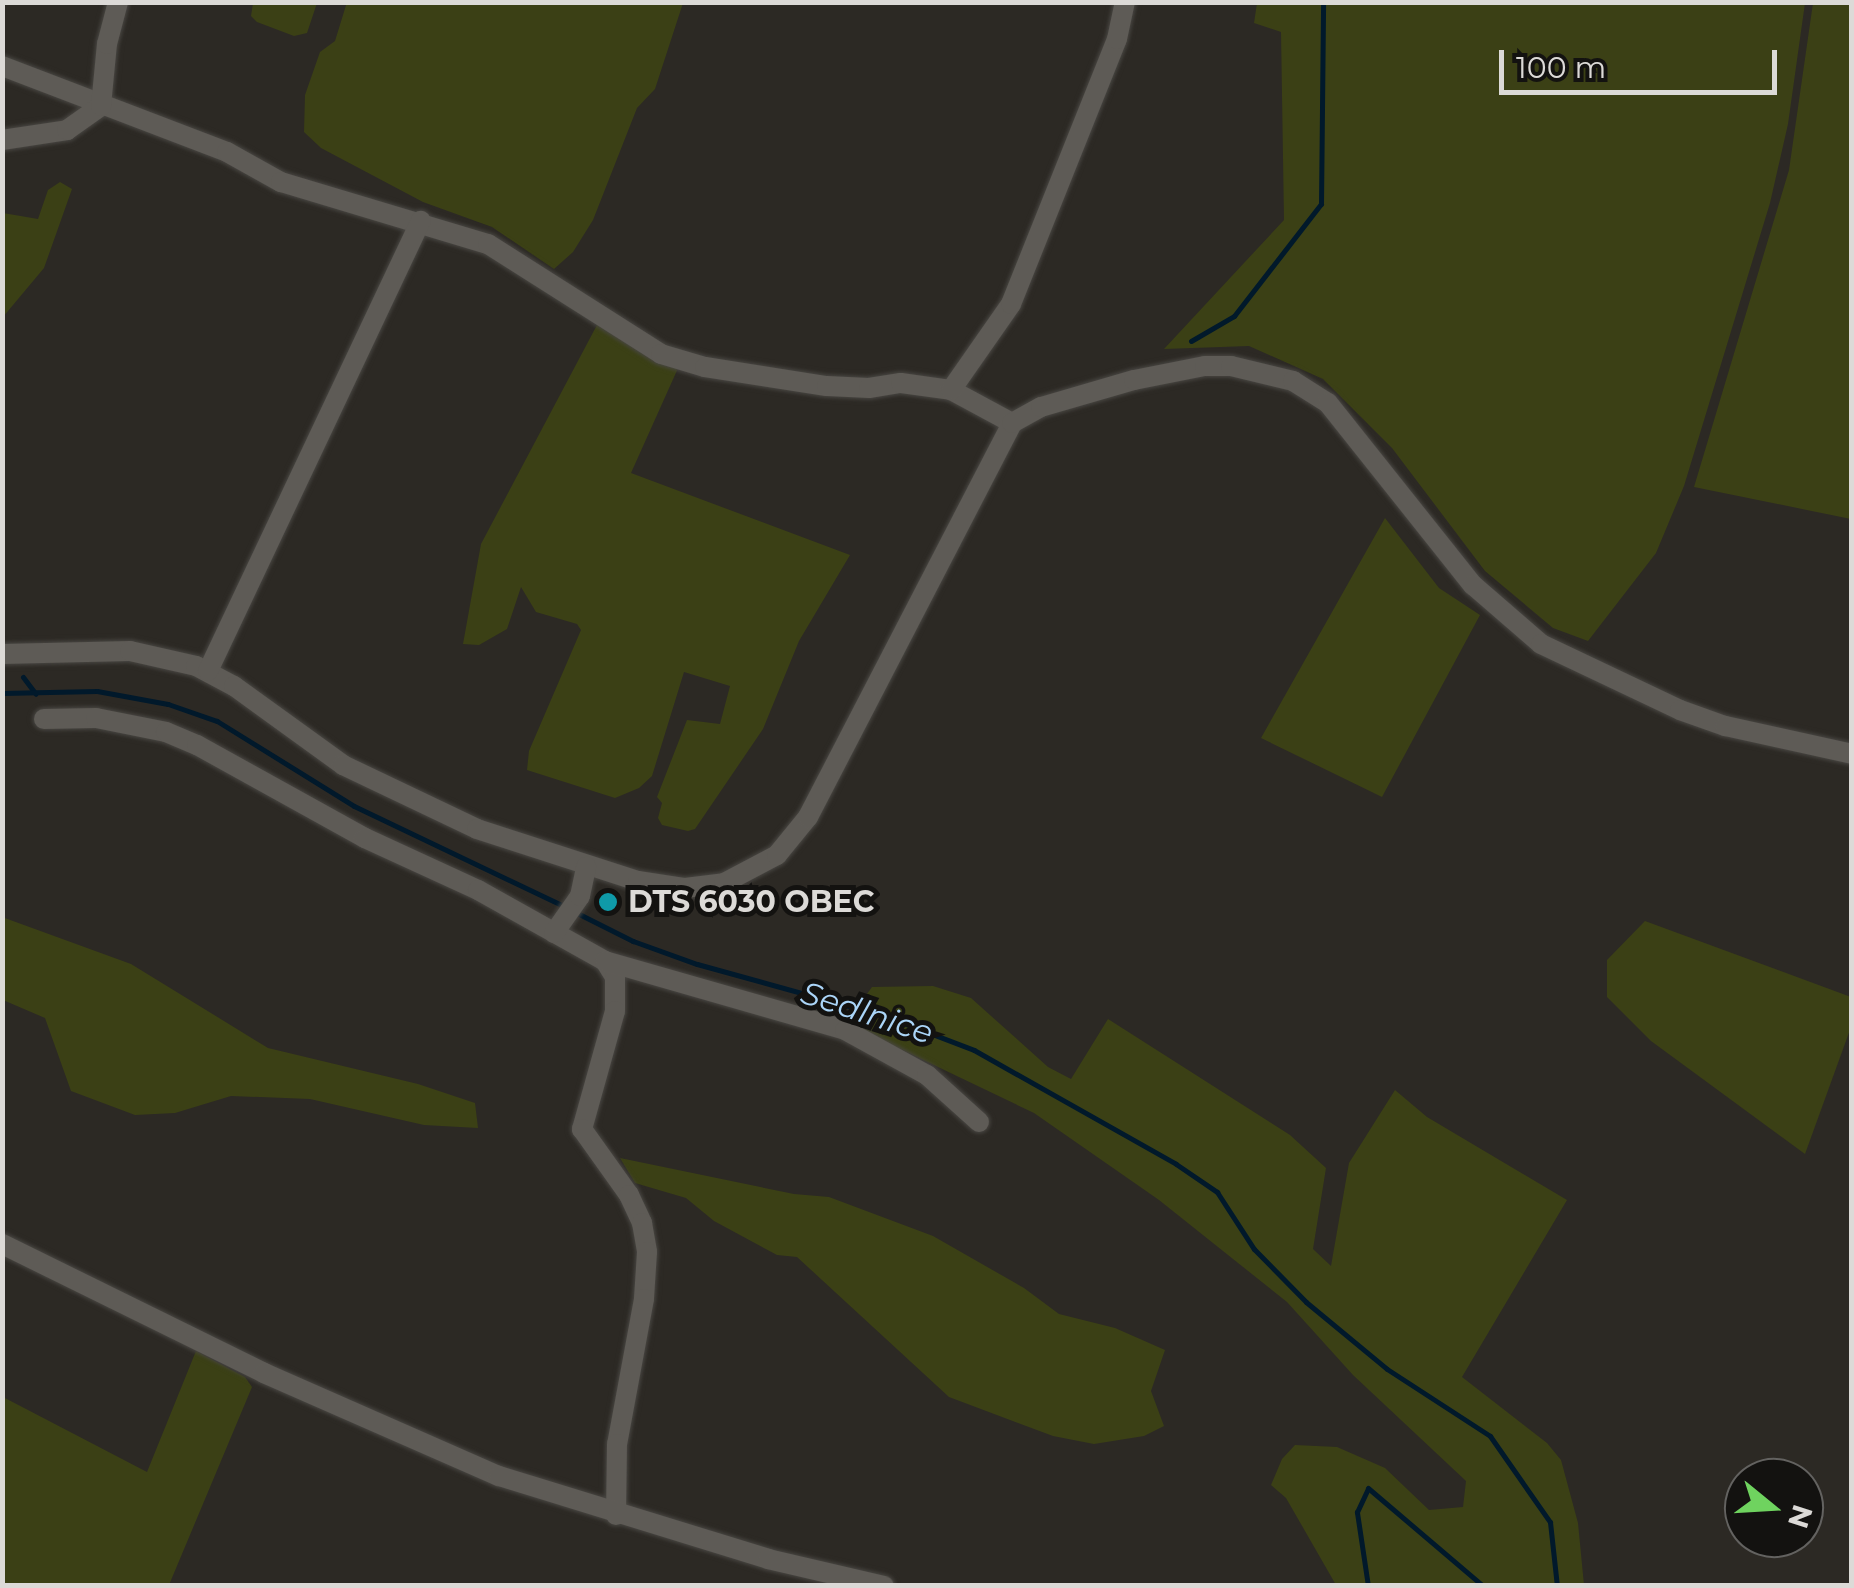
<!DOCTYPE html>
<html>
<head>
<meta charset="utf-8">
<style>
	body { margin:0 }
	#map { position:relative; width:1854px; height:1588px; overflow:hidden; background:#2c2924; font-family:Montserrat,sans-serif }
	div>[style] { position:absolute }
	[style*='--x'] { left:calc(var(--x)*1px); top:calc(var(--y)*1px); width:calc(var(--w)*1px); rotate:calc(var(--a)*1deg) }
	.green>* { inset:0; background:#3b4015 }
	.stream>* { height:5px; margin:-2.5px; padding:0 2.5px; transform-origin:2.5px; border-radius:2.5px; background:#01192b }
	.roads { filter:drop-shadow(0 0 2px #484642) drop-shadow(0 0 2px #484642) }
	.minor>* { height:20px; margin:-10px; padding:0 10px; transform-origin:10px; border-radius:10px; background:#5e5b56 }
	.dots>* { width:28px; height:28px; translate:-50% -50%; box-sizing:border-box; border:5px solid #131210; border-radius:50% }
	span { translate:-50% -50%; white-space:nowrap; text-align:center; line-height:1.15; -webkit-text-stroke:10px #131210; paint-order:stroke }
	.poi-label { font-size:30px; color:#dcdad7; font-weight:700 }
	.left { translate:0 -50%; text-align:left }
	.water-label { font-size:32px; color:#abd5f8; font-style:italic }
	.frame { position:absolute; inset:0; border:5px solid #dcdad7; pointer-events:none }
	.north { position:absolute; left:1724px; top:1458px; width:100px; height:100px; box-sizing:border-box; background:#131210; border:2px solid #636260; border-radius:50%; rotate:108deg; font-size:28px; font-weight:700; line-height:40px; text-align:center; color:#dcdad7 }
	.north::after { content:''; display:block; margin:auto; width:35px; height:45px; background:#6fd35f; clip-path:polygon(50% 0,100% 100%,50% 72%,0 100%) }
	.scale { position:absolute; left:1499px; top:50px; width:278px; height:45px; box-sizing:border-box; border:5px solid #dcdad7; border-top:0; padding-left:12px; font-size:30px; line-height:35px; white-space:nowrap; color:#dcdad7; -webkit-text-stroke:8px #131210; paint-order:stroke }
</style>
</head>
<body>
<div id="map">
	<div class="green">
		<div style="clip-path:polygon(347px 2px,683px 3px,655px 89px,637px 108px,593px 220px,573px 252px,554px 269px,492px 227px,423px 202px,321px 148px,304px 132px,305px 95px,320px 52px,335px 41px)"></div>
		<div style="clip-path:polygon(253px 3px,253px 2px,317px 3px,307px 33px,294px 36px,257px 22px,251px 16px)"></div>
		<div style="clip-path:polygon(1257px 3px,1805px 3px,1788px 124px,1770px 203px,1684px 486px,1656px 553px,1588px 641px,1553px 628px,1485px 571px,1392px 448px,1323px 379px,1249px 346px,1164px 349px,1284px 220px,1281px 32px,1254px 23px)"></div>
		<div style="clip-path:polygon(1813px 3px,1851px 3px,1851px 519px,1694px 487px,1789px 170px)"></div>
		<div style="clip-path:polygon(60px 182px,72px 189px,44px 268px,3px 317px,3px 213px,38px 219px,48px 190px)"></div>
		<div style="clip-path:polygon(597px 325px,679px 366px,631px 473px,850px 555px,799px 641px,763px 729px,695px 829px,688px 831px,662px 825px,658px 818px,662px 803px,657px 797px,687px 720px,720px 724px,730px 686px,684px 672px,652px 776px,639px 788px,615px 798px,527px 770px,529px 751px,581px 630px,577px 624px,536px 612px,521px 587px,507px 629px,479px 645px,463px 644px,481px 544px)"></div>
		<div style="clip-path:polygon(1385px 518px,1439px 588px,1480px 615px,1382px 797px,1261px 738px)"></div>
		<div style="clip-path:polygon(2px 917px,131px 964px,268px 1048px,418px 1084px,475px 1103px,478px 1128px,424px 1125px,310px 1099px,231px 1096px,175px 1113px,135px 1115px,71px 1091px,45px 1018px,3px 1000px)"></div>
		<div style="clip-path:polygon(1645px 921px,1851px 997px,1851px 1027px,1805px 1154px,1651px 1041px,1607px 997px,1607px 960px)"></div>
		<div style="clip-path:polygon(933px 986px,971px 998px,1048px 1067px,1071px 1079px,1108px 1019px,1290px 1135px,1326px 1168px,1313px 1249px,1331px 1266px,1349px 1163px,1395px 1090px,1427px 1117px,1567px 1200px,1462px 1377px,1547px 1443px,1561px 1460px,1578px 1523px,1584px 1585px,1336px 1585px,1286px 1498px,1271px 1485px,1282px 1459px,1295px 1445px,1337px 1447px,1385px 1468px,1429px 1510px,1463px 1507px,1466px 1481px,1353px 1375px,1287px 1302px,1159px 1200px,1034px 1113px,846px 1023px,872px 987px)"></div>
		<div style="clip-path:polygon(620px 1158px,794px 1194px,829px 1197px,933px 1236px,1024px 1288px,1059px 1314px,1115px 1328px,1165px 1350px,1151px 1391px,1164px 1426px,1144px 1436px,1094px 1444px,1053px 1436px,949px 1397px,797px 1257px,777px 1255px,714px 1221px,686px 1198px,635px 1183px)"></div>
		<div style="clip-path:polygon(196px 1351px,245px 1377px,252px 1387px,169px 1585px,3px 1585px,3px 1397px,147px 1472px)"></div>
	</div>
	<div class="stream">
		<div style="--x:1191;--y:341;--w:50;--a:-30.2"></div>
		<div style="--x:1234;--y:316;--w:142;--a:-52.2"></div>
		<div style="--x:1321;--y:204;--w:202;--a:-89.4"></div>
		<div style="--x:23;--y:677;--w:21;--a:53"></div>
		<div style="--x:2;--y:693;--w:95;--a:-1.2"></div>
		<div style="--x:97;--y:691;--w:72;--a:10.4"></div>
		<div style="--x:168;--y:704;--w:52;--a:19.1"></div>
		<div style="--x:217;--y:721;--w:161;--a:31.8"></div>
		<div style="--x:354;--y:806;--w:237;--a:25.5"></div>
		<div style="--x:577;--y:913;--w:63;--a:26.6"></div>
		<div style="--x:633;--y:941;--w:68;--a:19.8"></div>
		<div style="--x:697;--y:964;--w:195;--a:15.5"></div>
		<div style="--x:885;--y:1016;--w:95;--a:20.9"></div>
		<div style="--x:974;--y:1050;--w:232;--a:29.4"></div>
		<div style="--x:1176;--y:1164;--w:50;--a:34.3"></div>
		<div style="--x:1217;--y:1192;--w:68;--a:57"></div>
		<div style="--x:1254;--y:1249;--w:74;--a:45.5"></div>
		<div style="--x:1306;--y:1302;--w:105;--a:39.6"></div>
		<div style="--x:1387;--y:1369;--w:123;--a:33"></div>
		<div style="--x:1490;--y:1436;--w:105;--a:55.1"></div>
		<div style="--x:1550;--y:1522;--w:64;--a:83.8"></div>
		<div style="--x:1368;--y:1586;--w:75;--a:-98.5"></div>
		<div style="--x:1357;--y:1512;--w:26;--a:-65"></div>
		<div style="--x:1368;--y:1488;--w:151;--a:40.4"></div>
	</div>
	<div class="roads">
		<div class="minor">
			<div style="--x:2;--y:66;--w:241;--a:20.9"></div>
			<div style="--x:227;--y:152;--w:62;--a:29.1"></div>
			<div style="--x:281;--y:182;--w:216;--a:16.7"></div>
			<div style="--x:488;--y:244;--w:205;--a:32.4"></div>
			<div style="--x:661;--y:354;--w:46;--a:16.5"></div>
			<div style="--x:705;--y:367;--w:123;--a:8.9"></div>
			<div style="--x:827;--y:386;--w:42;--a:2.7"></div>
			<div style="--x:869;--y:388;--w:32;--a:-9"></div>
			<div style="--x:901;--y:383;--w:50;--a:8"></div>
			<div style="--x:951;--y:390;--w:69;--a:28.4"></div>
			<div style="--x:2;--y:140;--w:66;--a:-8.7"></div>
			<div style="--x:67;--y:130;--w:42;--a:-35.2"></div>
			<div style="--x:101;--y:106;--w:62;--a:-84.5"></div>
			<div style="--x:107;--y:44;--w:43;--a:-75.3"></div>
			<div style="--x:951;--y:390;--w:105;--a:-55.1"></div>
			<div style="--x:1011;--y:304;--w:285;--a:-68.2"></div>
			<div style="--x:1117;--y:39;--w:38;--a:-78"></div>
			<div style="--x:2;--y:654;--w:128;--a:-1.3"></div>
			<div style="--x:130;--y:651;--w:68;--a:12.8"></div>
			<div style="--x:196;--y:666;--w:43;--a:27.8"></div>
			<div style="--x:234;--y:686;--w:135;--a:35.9"></div>
			<div style="--x:343;--y:765;--w:148;--a:25.5"></div>
			<div style="--x:477;--y:829;--w:169;--a:17.9"></div>
			<div style="--x:638;--y:881;--w:48;--a:8.5"></div>
			<div style="--x:685;--y:888;--w:39;--a:-7"></div>
			<div style="--x:724;--y:883;--w:60;--a:-27.8"></div>
			<div style="--x:777;--y:855;--w:49;--a:-50.8"></div>
			<div style="--x:808;--y:817;--w:444;--a:-62.6"></div>
			<div style="--x:1012;--y:423;--w:33;--a:-29"></div>
			<div style="--x:1041;--y:407;--w:97;--a:-16.2"></div>
			<div style="--x:1134;--y:380;--w:72;--a:-11.2"></div>
			<div style="--x:1205;--y:366;--w:26;--a:0"></div>
			<div style="--x:1231;--y:366;--w:64;--a:13.6"></div>
			<div style="--x:1293;--y:381;--w:41;--a:32.2"></div>
			<div style="--x:1328;--y:403;--w:233;--a:51.5"></div>
			<div style="--x:1473;--y:585;--w:90;--a:40.9"></div>
			<div style="--x:1541;--y:644;--w:154;--a:25.4"></div>
			<div style="--x:1680;--y:710;--w:48;--a:19.6"></div>
			<div style="--x:1725;--y:726;--w:130;--a:12.4"></div>
			<div style="--x:208;--y:671;--w:498;--a:-64.7"></div>
			<div style="--x:44;--y:719;--w:52;--a:-1.1"></div>
			<div style="--x:96;--y:718;--w:71;--a:11.3"></div>
			<div style="--x:166;--y:732;--w:34;--a:23"></div>
			<div style="--x:197;--y:745;--w:192;--a:29"></div>
			<div style="--x:365;--y:838;--w:124;--a:24.7"></div>
			<div style="--x:478;--y:890;--w:145;--a:29.2"></div>
			<div style="--x:605;--y:961;--w:19;--a:58"></div>
			<div style="--x:615;--y:977;--w:34;--a:90"></div>
			<div style="--x:615;--y:1011;--w:123;--a:105.6"></div>
			<div style="--x:582;--y:1129;--w:81;--a:54.5"></div>
			<div style="--x:629;--y:1195;--w:31;--a:65"></div>
			<div style="--x:642;--y:1223;--w:29;--a:80"></div>
			<div style="--x:647;--y:1252;--w:47;--a:93.7"></div>
			<div style="--x:644;--y:1299;--w:147;--a:100.5"></div>
			<div style="--x:617;--y:1444;--w:71;--a:90.8"></div>
			<div style="--x:554;--y:933;--w:45;--a:-54.9"></div>
			<div style="--x:580;--y:896;--w:30;--a:-78"></div>
			<div style="--x:605;--y:961;--w:250;--a:16"></div>
			<div style="--x:845;--y:1030;--w:94;--a:28.8"></div>
			<div style="--x:927;--y:1075;--w:70;--a:42.1"></div>
			<div style="--x:2;--y:1244;--w:292;--a:26.2"></div>
			<div style="--x:264;--y:1373;--w:257;--a:23.7"></div>
			<div style="--x:499;--y:1476;--w:282;--a:17.1"></div>
			<div style="--x:768;--y:1559;--w:119;--a:13.1"></div>
		</div>
	</div>
	<div class="dots">
		<div style="left:608px;top:902px;background:#0f9aa8"></div>
	</div>
	<div class="poi-label">
		<span class="left" style="left:628px;top:902px">DTS 6030 OBEC</span>
	</div>
	<div class="water-label">
		<span style="left:867px;top:1013px;rotate:18deg">Sedlnice</span>
	</div>
	<div class="frame"></div>
	<div class="north">N</div>
	<div class="scale">100 m</div>
</div>
</body>
</html>
